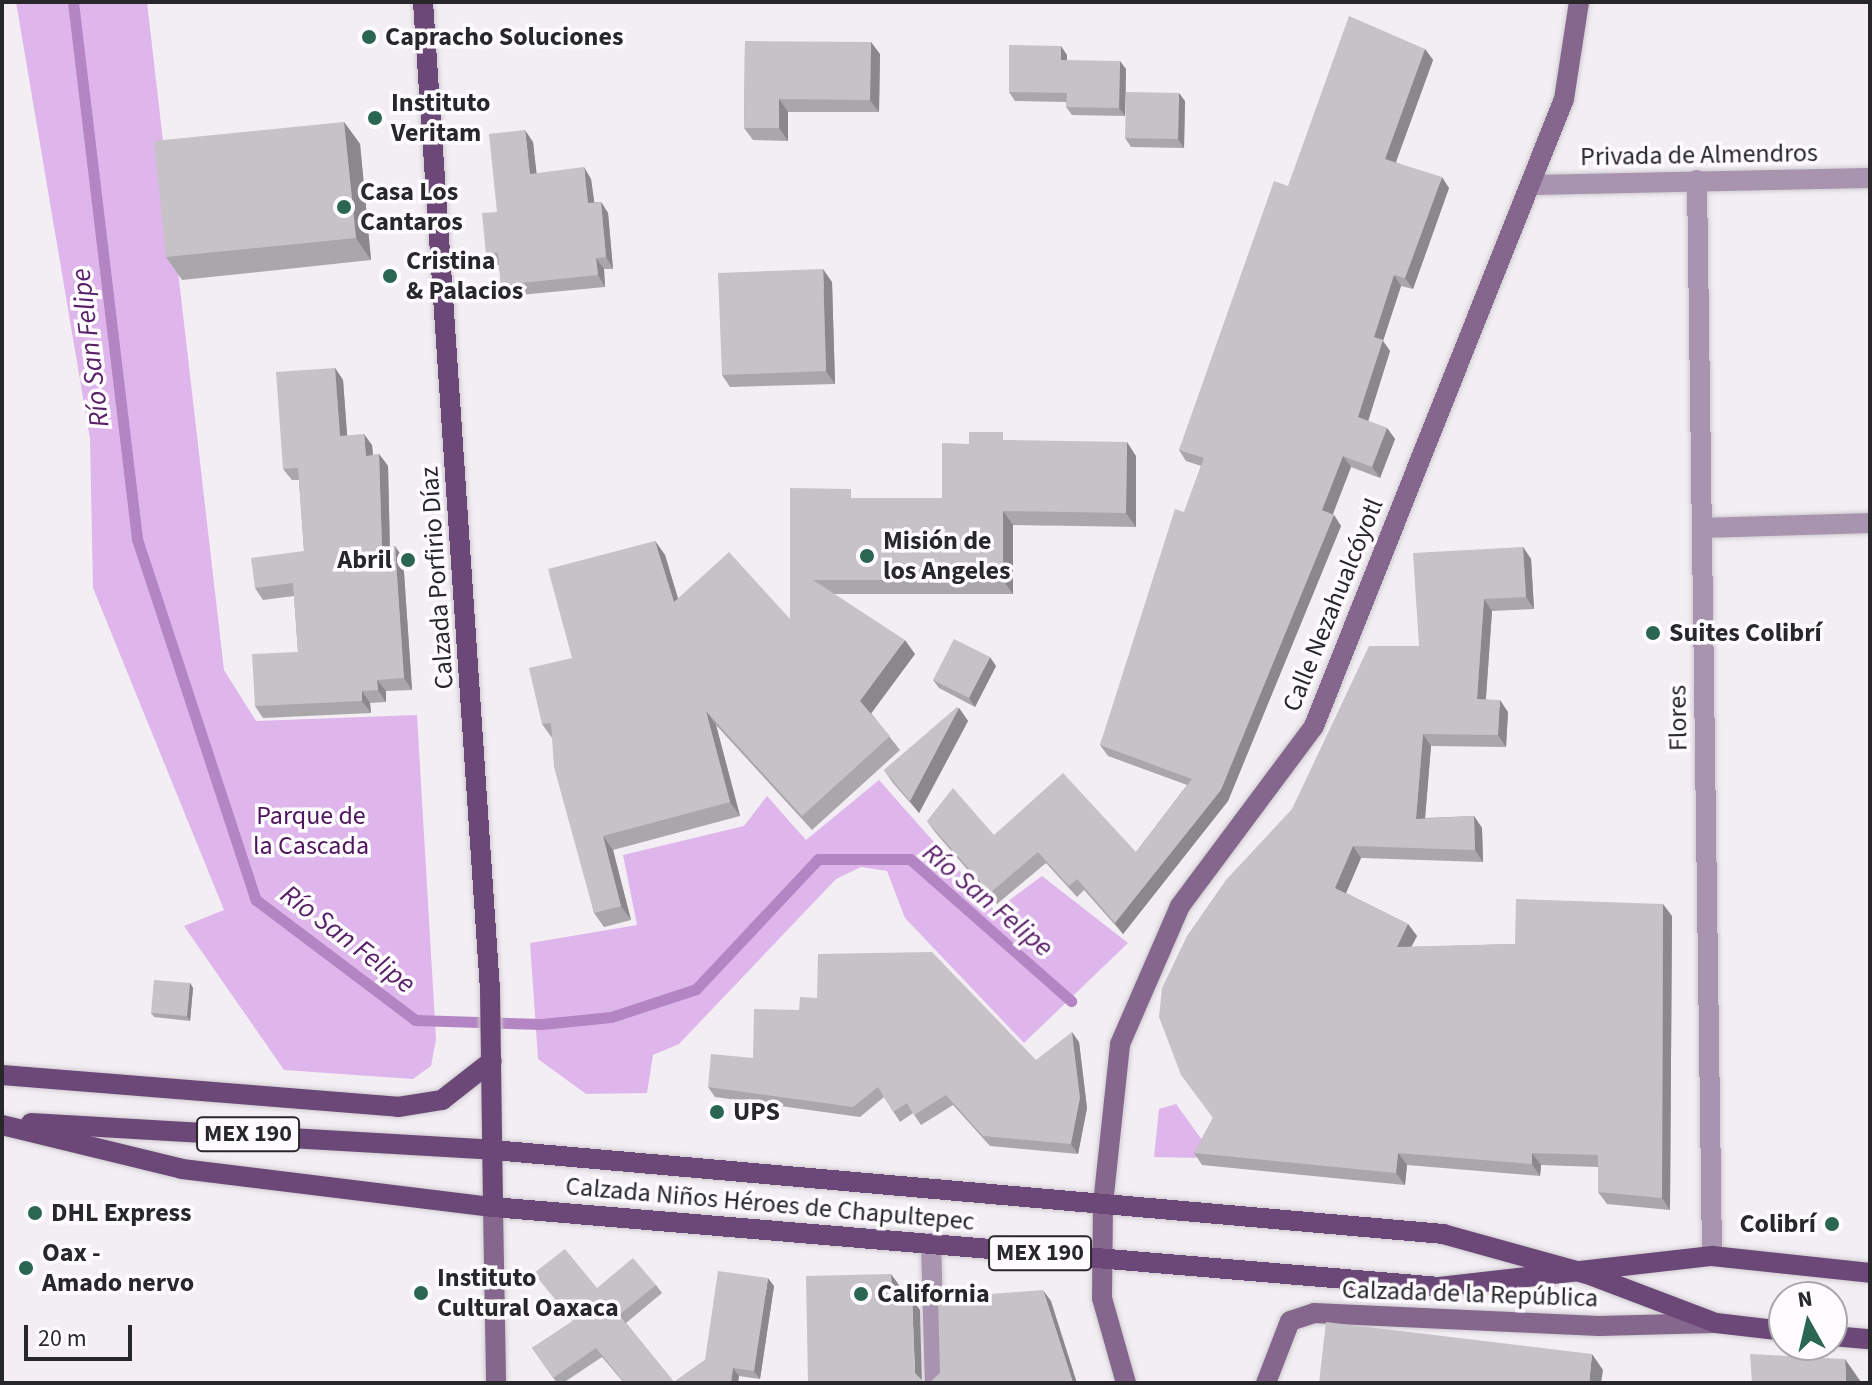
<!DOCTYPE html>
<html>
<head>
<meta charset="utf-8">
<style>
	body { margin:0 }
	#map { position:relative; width:1872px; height:1385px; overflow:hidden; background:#f2eef3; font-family:"Source Sans 3",sans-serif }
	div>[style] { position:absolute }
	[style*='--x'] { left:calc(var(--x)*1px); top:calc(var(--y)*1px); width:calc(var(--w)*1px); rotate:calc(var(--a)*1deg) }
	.green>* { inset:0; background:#dfb6ec }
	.stream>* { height:11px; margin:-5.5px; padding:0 5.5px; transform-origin:5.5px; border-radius:5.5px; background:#b385c2 }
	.roads { filter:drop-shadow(0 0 2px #cecacf) drop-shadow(0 0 2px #cecacf) }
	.minor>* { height:20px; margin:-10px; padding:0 10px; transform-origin:10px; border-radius:10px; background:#a894af }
	.secondary>* { height:20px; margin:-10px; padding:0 10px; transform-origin:10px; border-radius:10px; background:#85678e }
	.primary>* { height:20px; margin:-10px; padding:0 10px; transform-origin:10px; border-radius:10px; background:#6b4877 }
	.wall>* { inset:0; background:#aaa7ab }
	.shaded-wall>* { inset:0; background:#8b888b }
	.building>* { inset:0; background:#c6c2c7 }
	.dots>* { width:22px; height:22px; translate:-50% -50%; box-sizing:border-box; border:4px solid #fefcfe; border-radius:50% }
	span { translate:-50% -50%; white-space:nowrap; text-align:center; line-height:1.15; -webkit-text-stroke:7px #fefcfe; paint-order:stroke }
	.shield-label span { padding:2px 6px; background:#fefcfe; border:2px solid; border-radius:6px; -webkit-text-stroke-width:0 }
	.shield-label { font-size:24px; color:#282729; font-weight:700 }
	.poi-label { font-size:26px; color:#282729; font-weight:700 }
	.left { translate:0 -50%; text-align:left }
	.right { translate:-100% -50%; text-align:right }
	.street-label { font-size:26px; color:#282729 }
	.park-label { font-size:26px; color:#4f155f }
	.water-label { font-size:28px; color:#592069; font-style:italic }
	.frame { position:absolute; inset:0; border:4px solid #282729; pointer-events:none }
	.north { position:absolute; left:1768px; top:1281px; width:80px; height:80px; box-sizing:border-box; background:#fefcfe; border:2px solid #a8a7a9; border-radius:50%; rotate:352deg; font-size:22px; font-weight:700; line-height:32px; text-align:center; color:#282729 }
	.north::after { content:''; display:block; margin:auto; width:28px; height:36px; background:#2a6651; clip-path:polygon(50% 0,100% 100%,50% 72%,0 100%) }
	.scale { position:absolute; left:24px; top:1325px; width:108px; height:36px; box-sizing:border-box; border:4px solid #282729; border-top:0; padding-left:10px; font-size:24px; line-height:28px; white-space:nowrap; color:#282729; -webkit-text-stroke:6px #fefcfe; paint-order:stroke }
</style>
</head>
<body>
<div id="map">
	<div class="green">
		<div style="clip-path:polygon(16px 2px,147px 2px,224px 670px,256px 721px,417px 715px,436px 1039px,431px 1066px,413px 1079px,284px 1070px,184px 926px,224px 910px,93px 588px,90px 439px)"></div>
		<div style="clip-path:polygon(879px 780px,995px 911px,1042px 876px,1128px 943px,1024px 1043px,905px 918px,887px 871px,861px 867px,836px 879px,679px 1044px,653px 1055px,647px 1093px,586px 1094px,538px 1059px,530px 943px,637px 925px,623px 855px,744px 826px,767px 796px,806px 840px)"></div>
		<div style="clip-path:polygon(1176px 1104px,1205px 1144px,1196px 1158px,1154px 1157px,1159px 1109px)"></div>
	</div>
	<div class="stream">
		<div style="--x:73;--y:2;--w:541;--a:83.2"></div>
		<div style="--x:137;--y:539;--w:380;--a:71.8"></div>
		<div style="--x:256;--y:900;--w:199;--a:37"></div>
		<div style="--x:415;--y:1020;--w:127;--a:1.8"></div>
		<div style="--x:542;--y:1024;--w:69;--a:-5.8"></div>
		<div style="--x:611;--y:1017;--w:89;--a:-18.2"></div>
		<div style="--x:696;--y:989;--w:178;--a:-46.8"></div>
		<div style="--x:818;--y:859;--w:92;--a:0"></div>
		<div style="--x:910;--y:859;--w:215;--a:41.4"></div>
	</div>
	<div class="roads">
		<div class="minor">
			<div style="--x:1697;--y:180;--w:1076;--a:89.2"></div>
			<div style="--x:1530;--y:185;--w:340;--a:-1.2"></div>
			<div style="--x:1702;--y:528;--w:168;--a:-1.7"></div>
			<div style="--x:931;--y:1243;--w:140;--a:88.4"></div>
		</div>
		<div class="secondary">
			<div style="--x:493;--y:1207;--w:176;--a:89"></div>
			<div style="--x:1126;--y:1383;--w:88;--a:-105.8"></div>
			<div style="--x:1102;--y:1298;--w:94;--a:-89.4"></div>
			<div style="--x:1103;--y:1204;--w:161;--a:-83.9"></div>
			<div style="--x:1120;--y:1044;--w:150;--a:-66.5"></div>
			<div style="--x:1180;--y:906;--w:224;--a:-53.3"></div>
			<div style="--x:1314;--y:726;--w:675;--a:-68.26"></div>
			<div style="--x:1564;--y:99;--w:98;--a:-81.2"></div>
			<div style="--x:1266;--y:1383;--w:66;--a:-68.8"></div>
			<div style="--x:1290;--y:1321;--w:25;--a:-18"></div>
			<div style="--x:1314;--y:1313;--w:285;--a:2.6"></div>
			<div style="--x:1599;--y:1326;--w:115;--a:-1.5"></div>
		</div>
		<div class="primary">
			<div style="--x:423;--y:2;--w:990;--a:86.12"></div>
			<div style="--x:490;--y:990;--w:217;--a:89.2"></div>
			<div style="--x:2;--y:1075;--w:397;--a:4.6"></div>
			<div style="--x:398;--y:1107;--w:45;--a:-9"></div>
			<div style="--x:442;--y:1100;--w:63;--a:-38"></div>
			<div style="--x:31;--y:1123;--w:463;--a:3.3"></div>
			<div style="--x:493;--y:1150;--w:954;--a:5.05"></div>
			<div style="--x:1443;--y:1234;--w:149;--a:15.5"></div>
			<div style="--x:1587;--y:1274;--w:138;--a:20.8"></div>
			<div style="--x:1716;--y:1323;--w:68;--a:6.7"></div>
			<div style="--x:2;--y:1125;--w:185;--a:13.7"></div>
			<div style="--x:182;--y:1169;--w:313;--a:7"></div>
			<div style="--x:493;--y:1207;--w:949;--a:4.83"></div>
			<div style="--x:1439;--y:1287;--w:275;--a:-6.5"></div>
			<div style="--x:1712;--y:1256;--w:159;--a:6.1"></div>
			<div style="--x:1832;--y:1336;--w:38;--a:5"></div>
		</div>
	</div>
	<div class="wall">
		<div style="clip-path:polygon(745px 41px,880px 54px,879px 112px,788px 112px,788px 141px,753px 140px,744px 128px)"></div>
		<div style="clip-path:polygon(1425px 49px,1433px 60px,1396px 162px,1449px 188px,1413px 289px,1401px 286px,1383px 341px,1390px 351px,1368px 421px,1387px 428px,1395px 439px,1380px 478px,1351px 467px,1333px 514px,1341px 526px,1228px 801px,1123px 934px,1084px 890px,1077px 897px,1046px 863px,997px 904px,935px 832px,927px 821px,994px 835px,1136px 852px,1187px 785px,1108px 756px,1100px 745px,1201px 466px,1186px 461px,1179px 450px,1288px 186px)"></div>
		<div style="clip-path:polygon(1067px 55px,1067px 60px,1126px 69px,1125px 116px,1072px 115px,1066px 107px,1066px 102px,1015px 101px,1009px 92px)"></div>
		<div style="clip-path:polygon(1185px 101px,1184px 148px,1131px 147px,1125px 138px)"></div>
		<div style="clip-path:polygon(344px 122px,360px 144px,371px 260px,182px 280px,166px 257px)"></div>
		<div style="clip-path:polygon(533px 142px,536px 173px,591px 179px,594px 202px,601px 202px,608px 213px,613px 269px,604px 269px,605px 287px,509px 296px,501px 285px,499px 265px,493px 265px,486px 254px,497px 212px)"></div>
		<div style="clip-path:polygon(832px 282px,835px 384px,730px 387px,722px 375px)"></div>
		<div style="clip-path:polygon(335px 368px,343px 380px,347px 435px,372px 445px,373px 455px,379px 454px,388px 466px,390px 546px,403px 558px,412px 690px,386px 691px,386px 702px,370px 703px,371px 713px,263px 718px,255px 706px,298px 652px,294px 596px,263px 600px,255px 588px,304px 551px,299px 480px,292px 480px,283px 469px)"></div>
		<div style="clip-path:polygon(1009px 440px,1136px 456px,1136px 527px,1013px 525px,1013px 594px,834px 594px,915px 654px,871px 713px,900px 750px,812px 830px,716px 725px,740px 816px,613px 850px,631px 920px,604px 927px,594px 913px,552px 738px,542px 724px,572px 658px,655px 541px,665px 555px,678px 598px,790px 619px,857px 498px,942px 498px,969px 444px)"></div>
		<div style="clip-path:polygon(1523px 547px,1531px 559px,1534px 609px,1492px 611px,1486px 699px,1508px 712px,1506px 747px,1431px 746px,1425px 818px,1474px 816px,1482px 828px,1483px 862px,1361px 858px,1346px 893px,1408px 924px,1417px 936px,1411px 947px,1515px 944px,1672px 916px,1670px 1210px,1607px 1204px,1598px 1192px,1598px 1167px,1541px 1165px,1540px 1176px,1407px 1165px,1405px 1185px,1202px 1165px,1194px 1153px,1213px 1118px,1292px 809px,1419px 646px)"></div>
		<div style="clip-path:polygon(996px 666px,975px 707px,939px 688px,933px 680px)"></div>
		<div style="clip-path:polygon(959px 708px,968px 721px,919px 813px,893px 783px,884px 770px)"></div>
		<div style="clip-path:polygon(190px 983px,193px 988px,190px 1021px,154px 1017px,151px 1013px)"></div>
		<div style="clip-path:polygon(1079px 1042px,1087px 1108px,1078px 1154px,990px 1146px,953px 1105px,921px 1125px,913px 1113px,900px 1122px,884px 1097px,860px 1117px,715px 1097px,708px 1087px,753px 1058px,1036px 1060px)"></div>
		<div style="clip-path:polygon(534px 1273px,597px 1288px,656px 1285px,662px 1293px,626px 1323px,674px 1382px,705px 1360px,774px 1286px,760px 1379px,739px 1376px,738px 1383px,624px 1383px,602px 1357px,563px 1383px,557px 1383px,532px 1348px,573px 1321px)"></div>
	</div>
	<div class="shaded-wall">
		<div style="clip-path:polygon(871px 42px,880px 54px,879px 112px,870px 100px)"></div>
		<div style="clip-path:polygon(1061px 46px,1067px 55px,1067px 69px,1061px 60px)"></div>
		<div style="clip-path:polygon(1425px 49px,1433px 60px,1393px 170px,1385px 159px)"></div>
		<div style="clip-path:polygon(1120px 61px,1126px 69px,1125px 116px,1119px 108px)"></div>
		<div style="clip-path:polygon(1179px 93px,1185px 101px,1184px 148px,1178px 139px)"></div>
		<div style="clip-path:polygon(779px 99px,788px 112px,788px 141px,779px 128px)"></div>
		<div style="clip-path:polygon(344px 122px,360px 144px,371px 260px,356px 238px)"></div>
		<div style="clip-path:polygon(525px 130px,533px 142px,538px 185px,530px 174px)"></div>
		<div style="clip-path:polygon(584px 167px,591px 179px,596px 214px,588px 203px)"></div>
		<div style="clip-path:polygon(1442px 177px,1449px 188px,1413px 289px,1405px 278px)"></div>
		<div style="clip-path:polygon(601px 202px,608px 213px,613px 269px,606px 257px)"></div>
		<div style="clip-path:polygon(596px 258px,604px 269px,605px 287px,598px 275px)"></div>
		<div style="clip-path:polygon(823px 269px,832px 282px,835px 384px,826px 371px)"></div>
		<div style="clip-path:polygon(1394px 275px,1401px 286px,1383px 341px,1390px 351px,1366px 428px,1358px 417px,1374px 337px)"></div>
		<div style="clip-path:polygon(335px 368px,343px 380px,348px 447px,340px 436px)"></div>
		<div style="clip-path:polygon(1387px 428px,1395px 439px,1380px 478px,1372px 467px)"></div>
		<div style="clip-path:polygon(364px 434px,372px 445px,374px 467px,366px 456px)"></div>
		<div style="clip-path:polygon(1127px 442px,1136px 456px,1136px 527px,1126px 513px)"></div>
		<div style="clip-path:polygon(379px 454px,388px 466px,390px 558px,382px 547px)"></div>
		<div style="clip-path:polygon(1343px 456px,1351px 467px,1330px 521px,1322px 510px)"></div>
		<div style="clip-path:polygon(1003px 511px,1013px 525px,1013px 594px,1003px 580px)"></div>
		<div style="clip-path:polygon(1334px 515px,1341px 526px,1228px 801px,1123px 934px,1115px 923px)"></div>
		<div style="clip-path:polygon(655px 541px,665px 555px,683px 616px,674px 602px)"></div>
		<div style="clip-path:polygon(395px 546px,403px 558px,412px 690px,404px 678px)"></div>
		<div style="clip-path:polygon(1523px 547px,1531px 559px,1534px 609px,1526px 597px)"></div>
		<div style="clip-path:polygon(1484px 599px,1492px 611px,1485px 710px,1477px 699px)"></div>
		<div style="clip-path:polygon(905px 640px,915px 654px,870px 715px,860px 701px)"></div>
		<div style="clip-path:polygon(990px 657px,996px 666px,975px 707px,969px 698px)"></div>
		<div style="clip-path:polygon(377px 680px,386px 691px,386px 702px,378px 690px)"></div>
		<div style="clip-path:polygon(362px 691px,370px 703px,371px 713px,362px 701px)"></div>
		<div style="clip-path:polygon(1500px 700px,1508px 712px,1506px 747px,1498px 735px)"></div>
		<div style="clip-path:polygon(959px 708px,968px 721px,919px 813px,910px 801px)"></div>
		<div style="clip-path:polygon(706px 711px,716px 725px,740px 816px,730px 802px)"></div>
		<div style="clip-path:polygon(1423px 734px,1431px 746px,1424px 831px,1416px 819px)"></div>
		<div style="clip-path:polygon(1474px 816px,1482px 828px,1483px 862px,1475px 850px)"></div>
		<div style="clip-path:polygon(603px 836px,613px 850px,631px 920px,621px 906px)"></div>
		<div style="clip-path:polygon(1353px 846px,1361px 858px,1343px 900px,1335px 888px)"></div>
		<div style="clip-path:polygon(1663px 904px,1672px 916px,1670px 1210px,1662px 1198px)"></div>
		<div style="clip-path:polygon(1408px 924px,1417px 936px,1405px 959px,1397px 947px)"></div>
		<div style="clip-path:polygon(190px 983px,193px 988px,190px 1021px,187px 1016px)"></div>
		<div style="clip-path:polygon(1072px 1032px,1079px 1042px,1087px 1108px,1078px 1154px,1071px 1144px)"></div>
		<div style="clip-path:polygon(1398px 1153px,1407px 1165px,1405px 1185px,1396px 1173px)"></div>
		<div style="clip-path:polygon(1532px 1153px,1541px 1165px,1540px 1176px,1532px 1164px)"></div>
		<div style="clip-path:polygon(891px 1274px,899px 1285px,899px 1311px,892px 1300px)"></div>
		<div style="clip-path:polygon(768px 1278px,774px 1286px,760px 1379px,754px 1371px)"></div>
		<div style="clip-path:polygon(1043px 1290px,1051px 1301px,1077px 1383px,1073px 1383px)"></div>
		<div style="clip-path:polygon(912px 1299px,920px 1310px,922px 1383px,915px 1373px)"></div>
		<div style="clip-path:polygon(1592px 1354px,1603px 1370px,1601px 1383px,1589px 1383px)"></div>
		<div style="clip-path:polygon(1845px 1359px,1861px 1382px,1861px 1383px,1846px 1383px)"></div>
		<div style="clip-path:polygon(733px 1368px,739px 1376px,738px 1383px,731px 1383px)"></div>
	</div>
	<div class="building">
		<div style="clip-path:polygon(1349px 16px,1425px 49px,1385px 159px,1442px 177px,1405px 278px,1394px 275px,1374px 337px,1383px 340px,1358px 417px,1387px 428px,1372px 467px,1343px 456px,1322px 510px,1334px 515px,1221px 790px,1115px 923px,1077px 879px,1069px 886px,1038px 852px,990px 893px,927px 821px,953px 788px,994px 835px,1063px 773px,1136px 852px,1192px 779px,1100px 745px,1175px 509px,1184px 512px,1204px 458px,1179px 450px,1274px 181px,1288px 186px)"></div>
		<div style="clip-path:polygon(745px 41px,871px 42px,870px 100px,779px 99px,779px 128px,744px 128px)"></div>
		<div style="clip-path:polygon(1009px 45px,1061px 46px,1061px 60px,1120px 61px,1119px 108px,1066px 107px,1067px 93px,1009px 92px)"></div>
		<div style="clip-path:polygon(1126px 92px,1179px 93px,1178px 139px,1125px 138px)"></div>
		<div style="clip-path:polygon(344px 122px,356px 238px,166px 257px,154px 141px)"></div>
		<div style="clip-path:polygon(525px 130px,530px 174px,584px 167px,588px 203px,601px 202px,606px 257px,596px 258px,598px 275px,501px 285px,498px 253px,486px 254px,482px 213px,497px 212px,489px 134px)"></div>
		<div style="clip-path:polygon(823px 269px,826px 371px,722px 375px,718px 273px)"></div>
		<div style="clip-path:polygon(335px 368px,340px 436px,364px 434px,366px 456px,379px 454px,382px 547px,395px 546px,404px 678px,377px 680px,378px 690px,362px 691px,362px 701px,255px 706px,252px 654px,298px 652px,293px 583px,255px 588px,251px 558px,304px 551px,298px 468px,283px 469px,276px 372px)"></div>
		<div style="clip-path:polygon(969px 432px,1003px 432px,1003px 440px,1127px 442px,1126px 513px,1003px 511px,1003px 580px,813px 580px,905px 640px,860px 701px,890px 736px,802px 816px,706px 711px,730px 802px,603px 836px,621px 906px,594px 913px,554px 767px,551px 723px,542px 724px,529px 668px,572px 658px,548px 569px,655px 541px,674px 602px,729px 552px,790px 619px,790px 488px,851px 489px,851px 498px,942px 498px,942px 443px,969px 444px)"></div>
		<div style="clip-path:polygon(1523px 547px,1526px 597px,1484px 599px,1477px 699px,1500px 700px,1498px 735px,1423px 734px,1416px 819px,1474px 816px,1475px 850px,1353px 846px,1335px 888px,1408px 924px,1397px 947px,1515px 944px,1516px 899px,1663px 904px,1662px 1198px,1598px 1192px,1598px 1155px,1532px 1153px,1532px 1164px,1398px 1153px,1396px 1173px,1194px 1153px,1213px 1118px,1181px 1075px,1159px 1017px,1162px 988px,1187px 936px,1226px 880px,1292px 809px,1369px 646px,1419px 646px,1413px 553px)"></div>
		<div style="clip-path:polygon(954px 639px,990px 657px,969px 698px,933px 680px)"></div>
		<div style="clip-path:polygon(957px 707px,959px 708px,910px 801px,884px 770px)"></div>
		<div style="clip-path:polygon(932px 952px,1036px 1060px,1072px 1032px,1080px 1098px,1071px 1144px,983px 1136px,946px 1095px,914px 1115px,907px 1103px,893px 1112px,878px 1087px,853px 1107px,708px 1087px,711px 1054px,753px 1058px,754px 1009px,799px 1010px,800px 997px,817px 998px,818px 954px)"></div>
		<div style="clip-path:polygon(154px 980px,190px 983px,187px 1016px,151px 1013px)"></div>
		<div style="clip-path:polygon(565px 1249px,597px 1288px,633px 1258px,656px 1285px,619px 1315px,674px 1382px,705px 1360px,718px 1271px,768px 1278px,754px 1371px,733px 1368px,731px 1383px,625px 1383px,596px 1348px,553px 1378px,532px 1348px,573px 1321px,534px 1273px)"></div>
		<div style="clip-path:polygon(891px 1274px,892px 1300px,912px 1299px,915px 1373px,925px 1383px,808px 1383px,806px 1276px)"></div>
		<div style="clip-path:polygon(1043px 1290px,1073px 1383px,929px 1383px,940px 1373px,938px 1298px)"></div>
		<div style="clip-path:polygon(1326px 1322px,1592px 1354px,1589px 1383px,1319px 1383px)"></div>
		<div style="clip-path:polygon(1750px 1354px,1845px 1359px,1846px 1383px,1752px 1383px)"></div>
	</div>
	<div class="dots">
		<div style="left:369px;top:37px;background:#2a6651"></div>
		<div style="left:375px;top:118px;background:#2a6651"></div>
		<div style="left:344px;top:207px;background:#2a6651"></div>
		<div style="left:390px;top:276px;background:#2a6651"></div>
		<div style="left:867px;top:556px;background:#2a6651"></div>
		<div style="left:408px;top:560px;background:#2a6651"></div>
		<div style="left:1653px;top:633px;background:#2a6651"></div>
		<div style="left:717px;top:1112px;background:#2a6651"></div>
		<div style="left:35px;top:1213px;background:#2a6651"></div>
		<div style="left:1832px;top:1224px;background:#2a6651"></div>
		<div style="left:26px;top:1268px;background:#2a6651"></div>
		<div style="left:421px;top:1293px;background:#2a6651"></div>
		<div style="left:861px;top:1294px;background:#2a6651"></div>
	</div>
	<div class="shield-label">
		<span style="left:248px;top:1134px">MEX 190</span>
		<span style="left:1040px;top:1253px">MEX 190</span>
	</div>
	<div class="poi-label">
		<span class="left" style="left:385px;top:37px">Capracho Soluciones</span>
		<span class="left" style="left:391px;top:118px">Instituto<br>Veritam</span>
		<span class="left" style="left:360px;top:207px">Casa Los<br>Cantaros</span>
		<span class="left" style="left:406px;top:276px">Cristina<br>&amp; Palacios</span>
		<span class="left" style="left:883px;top:556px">Misión de<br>los Angeles</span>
		<span class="right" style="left:392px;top:560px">Abril</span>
		<span class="left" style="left:1669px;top:633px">Suites Colibrí</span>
		<span class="left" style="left:733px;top:1112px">UPS</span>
		<span class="left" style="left:51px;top:1213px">DHL Express</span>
		<span class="right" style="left:1816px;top:1224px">Colibrí</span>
		<span class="left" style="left:42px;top:1268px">Oax -<br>Amado nervo</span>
		<span class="left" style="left:437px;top:1293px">Instituto<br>Cultural Oaxaca</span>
		<span class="left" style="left:877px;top:1294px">California</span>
	</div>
	<div class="street-label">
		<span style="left:1699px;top:155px;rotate:-1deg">Privada de Almendros</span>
		<span style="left:437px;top:578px;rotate:-94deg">Calzada Porfirio Díaz</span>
		<span style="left:1333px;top:605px;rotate:-68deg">Calle Nezahualcóyotl</span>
		<span style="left:1678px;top:718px;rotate:-91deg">Flores</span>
		<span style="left:770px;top:1204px;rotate:5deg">Calzada Niños Héroes de Chapultepec</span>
		<span style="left:1470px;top:1294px;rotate:2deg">Calzada de la República</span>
	</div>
	<div class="park-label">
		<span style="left:311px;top:831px">Parque de<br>la Cascada</span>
	</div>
	<div class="water-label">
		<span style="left:90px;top:348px;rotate:-97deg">Río San Felipe</span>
		<span style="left:988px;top:900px;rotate:40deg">Río San Felipe</span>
		<span style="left:348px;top:939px;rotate:37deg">Río San Felipe</span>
	</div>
	<div class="frame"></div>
	<div class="north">N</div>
	<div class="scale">20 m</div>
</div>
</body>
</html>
